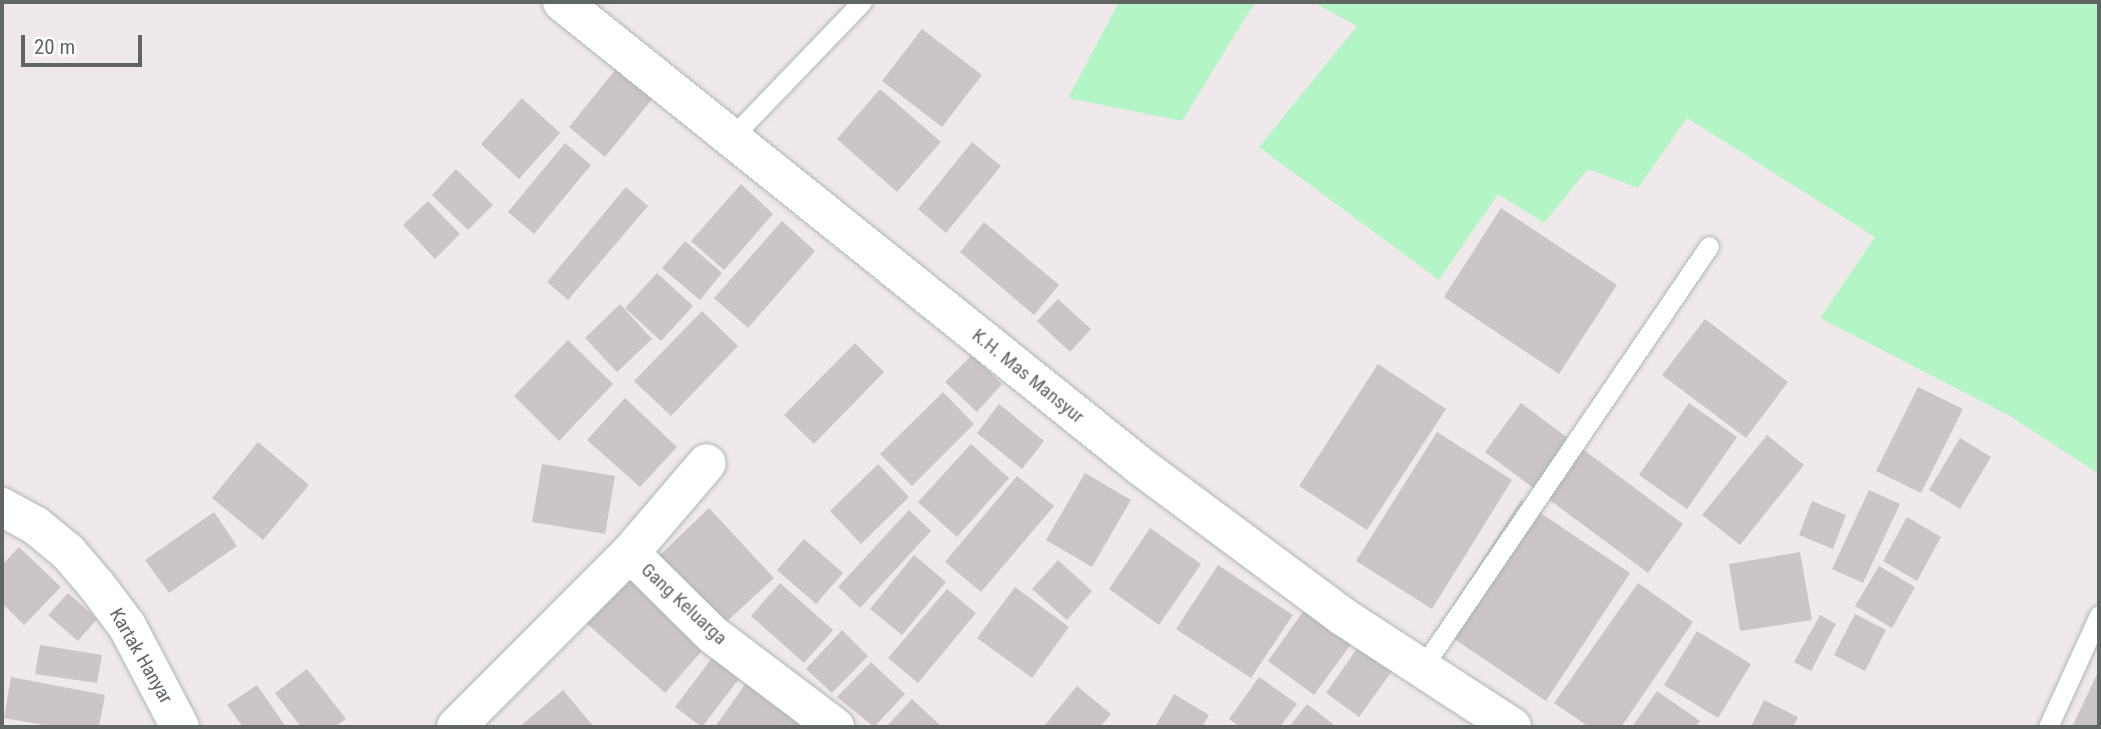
<!DOCTYPE html>
<html>
<head>
<meta charset="utf-8">
<style>
	body { margin:0 }
	#map { position:relative; width:2101px; height:729px; overflow:hidden; background:#f0e9eb; font-family:"Roboto Condensed",sans-serif }
	div>[style] { position:absolute }
	[style*='--x'] { left:calc(var(--x)*1px); top:calc(var(--y)*1px); width:calc(var(--w)*1px); rotate:calc(var(--a)*1deg) }
	.water>* { inset:0; background:#b4f5c6 }
	.building>* { inset:0; background:#cbc5c8 }
	.roads { filter:drop-shadow(0 0 2px #b1b6b3) drop-shadow(0 0 2px #b1b6b3) }
	.service>* { height:19px; margin:-9.5px; padding:0 9.5px; transform-origin:9.5px; border-radius:9.5px; background:#fff }
	.minor>* { height:38px; margin:-19px; padding:0 19px; transform-origin:19px; border-radius:19px; background:#fff }
	.tertiary>* { height:38px; margin:-19px; padding:0 19px; transform-origin:19px; border-radius:19px; background:#fff }
	.secondary>* { height:38px; margin:-19px; padding:0 19px; transform-origin:19px; border-radius:19px; background:#fff }
	span { translate:-50% -50%; white-space:nowrap; text-align:center; line-height:1.15; -webkit-text-stroke:7px #fff; paint-order:stroke }
	.street-label { font-size:19px; color:#606762 }
	.frame { position:absolute; inset:0; border:4px solid #606762; pointer-events:none }
	.scale { position:absolute; left:21px; top:35px; width:121px; height:32px; box-sizing:border-box; border:4px solid #606762; border-top:0; padding-left:9px; font-size:21px; line-height:24px; white-space:nowrap; color:#606762; -webkit-text-stroke:5px #fff; paint-order:stroke }
</style>
</head>
<body>
<div id="map">
	<div class="water">
		<div style="clip-path:polygon(1119px 2px,1255px 2px,1182px 121px,1068px 98px)"></div>
		<div style="clip-path:polygon(1313px 2px,2099px 2px,2099px 474px,2010px 416px,1820px 318px,1875px 237px,1687px 118px,1638px 188px,1588px 169px,1544px 223px,1498px 194px,1439px 280px,1259px 147px,1357px 26px)"></div>
	</div>
	<div class="building">
		<div style="clip-path:polygon(922px 29px,982px 75px,942px 127px,882px 81px)"></div>
		<div style="clip-path:polygon(616px 69px,653px 98px,605px 157px,569px 127px)"></div>
		<div style="clip-path:polygon(880px 89px,941px 142px,897px 192px,837px 139px)"></div>
		<div style="clip-path:polygon(522px 98px,560px 133px,519px 179px,481px 144px)"></div>
		<div style="clip-path:polygon(972px 142px,1001px 166px,946px 233px,918px 209px)"></div>
		<div style="clip-path:polygon(565px 143px,591px 165px,534px 234px,508px 212px)"></div>
		<div style="clip-path:polygon(456px 169px,493px 205px,468px 230px,432px 195px)"></div>
		<div style="clip-path:polygon(741px 184px,773px 214px,724px 270px,691px 241px)"></div>
		<div style="clip-path:polygon(626px 187px,648px 206px,568px 300px,547px 282px)"></div>
		<div style="clip-path:polygon(428px 201px,460px 234px,435px 259px,403px 225px)"></div>
		<div style="clip-path:polygon(1501px 208px,1617px 285px,1559px 374px,1444px 297px)"></div>
		<div style="clip-path:polygon(782px 221px,815px 251px,748px 328px,714px 298px)"></div>
		<div style="clip-path:polygon(984px 222px,1059px 285px,1034px 315px,960px 252px)"></div>
		<div style="clip-path:polygon(685px 241px,722px 273px,700px 300px,662px 268px)"></div>
		<div style="clip-path:polygon(657px 273px,693px 306px,661px 341px,625px 308px)"></div>
		<div style="clip-path:polygon(1058px 299px,1091px 329px,1070px 352px,1037px 321px)"></div>
		<div style="clip-path:polygon(620px 304px,652px 339px,617px 372px,585px 338px)"></div>
		<div style="clip-path:polygon(702px 311px,738px 346px,671px 416px,634px 381px)"></div>
		<div style="clip-path:polygon(1705px 319px,1788px 382px,1746px 438px,1662px 375px)"></div>
		<div style="clip-path:polygon(568px 340px,613px 384px,559px 441px,514px 396px)"></div>
		<div style="clip-path:polygon(855px 343px,884px 372px,814px 444px,784px 415px)"></div>
		<div style="clip-path:polygon(972px 355px,1002px 384px,977px 412px,945px 382px)"></div>
		<div style="clip-path:polygon(1378px 364px,1446px 409px,1367px 530px,1299px 486px)"></div>
		<div style="clip-path:polygon(1918px 387px,1963px 409px,1921px 493px,1876px 471px)"></div>
		<div style="clip-path:polygon(943px 392px,974px 424px,912px 486px,880px 454px)"></div>
		<div style="clip-path:polygon(625px 398px,677px 447px,640px 487px,587px 440px)"></div>
		<div style="clip-path:polygon(1521px 403px,1683px 524px,1648px 573px,1485px 452px)"></div>
		<div style="clip-path:polygon(1689px 403px,1737px 437px,1687px 509px,1639px 475px)"></div>
		<div style="clip-path:polygon(999px 404px,1044px 441px,1022px 469px,977px 433px)"></div>
		<div style="clip-path:polygon(1437px 432px,1512px 480px,1432px 609px,1356px 561px)"></div>
		<div style="clip-path:polygon(1767px 435px,1804px 465px,1740px 545px,1702px 515px)"></div>
		<div style="clip-path:polygon(1960px 438px,1991px 457px,1960px 509px,1929px 490px)"></div>
		<div style="clip-path:polygon(258px 442px,309px 485px,263px 540px,212px 498px)"></div>
		<div style="clip-path:polygon(971px 444px,1009px 478px,957px 537px,918px 502px)"></div>
		<div style="clip-path:polygon(542px 464px,615px 476px,605px 534px,532px 522px)"></div>
		<div style="clip-path:polygon(878px 464px,909px 497px,861px 544px,830px 511px)"></div>
		<div style="clip-path:polygon(1085px 473px,1131px 500px,1092px 567px,1046px 540px)"></div>
		<div style="clip-path:polygon(1017px 476px,1054px 506px,981px 592px,945px 562px)"></div>
		<div style="clip-path:polygon(1869px 490px,1900px 504px,1863px 583px,1832px 569px)"></div>
		<div style="clip-path:polygon(1521px 500px,1630px 573px,1546px 701px,1438px 628px)"></div>
		<div style="clip-path:polygon(1812px 501px,1846px 515px,1833px 549px,1799px 535px)"></div>
		<div style="clip-path:polygon(709px 508px,774px 578px,723px 625px,659px 556px)"></div>
		<div style="clip-path:polygon(909px 510px,931px 531px,860px 608px,838px 587px)"></div>
		<div style="clip-path:polygon(214px 512px,237px 546px,169px 593px,145px 560px)"></div>
		<div style="clip-path:polygon(1907px 517px,1941px 537px,1917px 581px,1883px 561px)"></div>
		<div style="clip-path:polygon(1150px 528px,1201px 564px,1159px 625px,1109px 589px)"></div>
		<div style="clip-path:polygon(804px 539px,843px 573px,816px 604px,777px 570px)"></div>
		<div style="clip-path:polygon(19px 547px,61px 587px,24px 625px,2px 603px,2px 565px)"></div>
		<div style="clip-path:polygon(1800px 552px,1812px 620px,1740px 631px,1729px 564px)"></div>
		<div style="clip-path:polygon(914px 555px,946px 582px,902px 635px,870px 609px)"></div>
		<div style="clip-path:polygon(1058px 560px,1092px 591px,1067px 620px,1032px 589px)"></div>
		<div style="clip-path:polygon(1218px 565px,1293px 615px,1251px 678px,1176px 629px)"></div>
		<div style="clip-path:polygon(1879px 566px,1915px 587px,1892px 628px,1855px 606px)"></div>
		<div style="clip-path:polygon(627px 575px,707px 645px,665px 693px,585px 622px)"></div>
		<div style="clip-path:polygon(780px 583px,833px 630px,804px 663px,751px 616px)"></div>
		<div style="clip-path:polygon(1638px 583px,1693px 622px,1621px 727px,1589px 727px,1554px 703px)"></div>
		<div style="clip-path:polygon(1015px 587px,1069px 627px,1032px 678px,977px 638px)"></div>
		<div style="clip-path:polygon(947px 589px,976px 613px,918px 683px,888px 658px)"></div>
		<div style="clip-path:polygon(68px 593px,97px 619px,78px 641px,48px 615px)"></div>
		<div style="clip-path:polygon(1307px 606px,1354px 640px,1314px 695px,1268px 661px)"></div>
		<div style="clip-path:polygon(1855px 614px,1886px 630px,1865px 671px,1834px 655px)"></div>
		<div style="clip-path:polygon(1820px 615px,1836px 624px,1811px 671px,1794px 662px)"></div>
		<div style="clip-path:polygon(842px 630px,868px 656px,832px 693px,806px 669px)"></div>
		<div style="clip-path:polygon(1697px 631px,1751px 664px,1718px 718px,1664px 685px)"></div>
		<div style="clip-path:polygon(40px 645px,102px 655px,97px 683px,35px 674px)"></div>
		<div style="clip-path:polygon(721px 646px,748px 667px,702px 727px,675px 707px)"></div>
		<div style="clip-path:polygon(1358px 647px,1392px 671px,1359px 717px,1326px 693px)"></div>
		<div style="clip-path:polygon(871px 662px,905px 694px,874px 727px,837px 697px)"></div>
		<div style="clip-path:polygon(307px 669px,346px 719px,335px 727px,301px 727px,275px 693px)"></div>
		<div style="clip-path:polygon(2099px 670px,2099px 727px,2072px 727px)"></div>
		<div style="clip-path:polygon(753px 673px,807px 712px,796px 727px,715px 727px)"></div>
		<div style="clip-path:polygon(11px 677px,105px 695px,99px 727px,55px 727px,4px 718px)"></div>
		<div style="clip-path:polygon(1259px 677px,1297px 704px,1280px 727px,1240px 727px,1229px 719px)"></div>
		<div style="clip-path:polygon(257px 685px,286px 727px,243px 727px,227px 705px)"></div>
		<div style="clip-path:polygon(1077px 686px,1111px 714px,1100px 727px,1043px 727px)"></div>
		<div style="clip-path:polygon(563px 690px,594px 727px,519px 727px)"></div>
		<div style="clip-path:polygon(1657px 691px,1700px 721px,1695px 727px,1632px 727px)"></div>
		<div style="clip-path:polygon(1174px 694px,1209px 715px,1202px 727px,1155px 727px)"></div>
		<div style="clip-path:polygon(912px 699px,942px 727px,886px 727px)"></div>
		<div style="clip-path:polygon(1764px 700px,1798px 717px,1793px 727px,1751px 727px)"></div>
		<div style="clip-path:polygon(1307px 704px,1337px 727px,1289px 727px)"></div>
	</div>
	<div class="roads">
		<div class="service">
			<div style="--x:732;--y:137;--w:187;--a:-46.1"></div>
			<div style="--x:1422;--y:668;--w:510;--a:-55.78"></div>
			<div style="--x:2048;--y:727;--w:123;--a:-65.5"></div>
		</div>
		<div class="minor">
			<div style="--x:630;--y:553;--w:118;--a:-49.5"></div>
			<div style="--x:456;--y:727;--w:246;--a:-45"></div>
			<div style="--x:630;--y:553;--w:117;--a:44.7"></div>
			<div style="--x:713;--y:635;--w:153;--a:37"></div>
		</div>
		<div class="tertiary">
			<div style="--x:2;--y:507;--w:38;--a:29"></div>
			<div style="--x:35;--y:525;--w:43;--a:39.3"></div>
			<div style="--x:68;--y:552;--w:45;--a:49.5"></div>
			<div style="--x:97;--y:586;--w:50;--a:53.1"></div>
			<div style="--x:127;--y:626;--w:114;--a:62.3"></div>
		</div>
		<div class="secondary">
			<div style="--x:562;--y:2;--w:740;--a:38.74"></div>
			<div style="--x:1139;--y:465;--w:253;--a:36.6"></div>
			<div style="--x:1342;--y:616;--w:203;--a:33.1"></div>
		</div>
	</div>
	<div class="street-label">
		<span style="left:1028px;top:376px;rotate:39deg">K.H. Mas Mansyur</span>
		<span style="left:684px;top:604px;rotate:43deg">Gang Keluarga</span>
		<span style="left:141px;top:656px;rotate:60deg">Kartak Hanyar</span>
	</div>
	<div class="frame"></div>
	<div class="scale">20 m</div>
</div>
</body>
</html>
